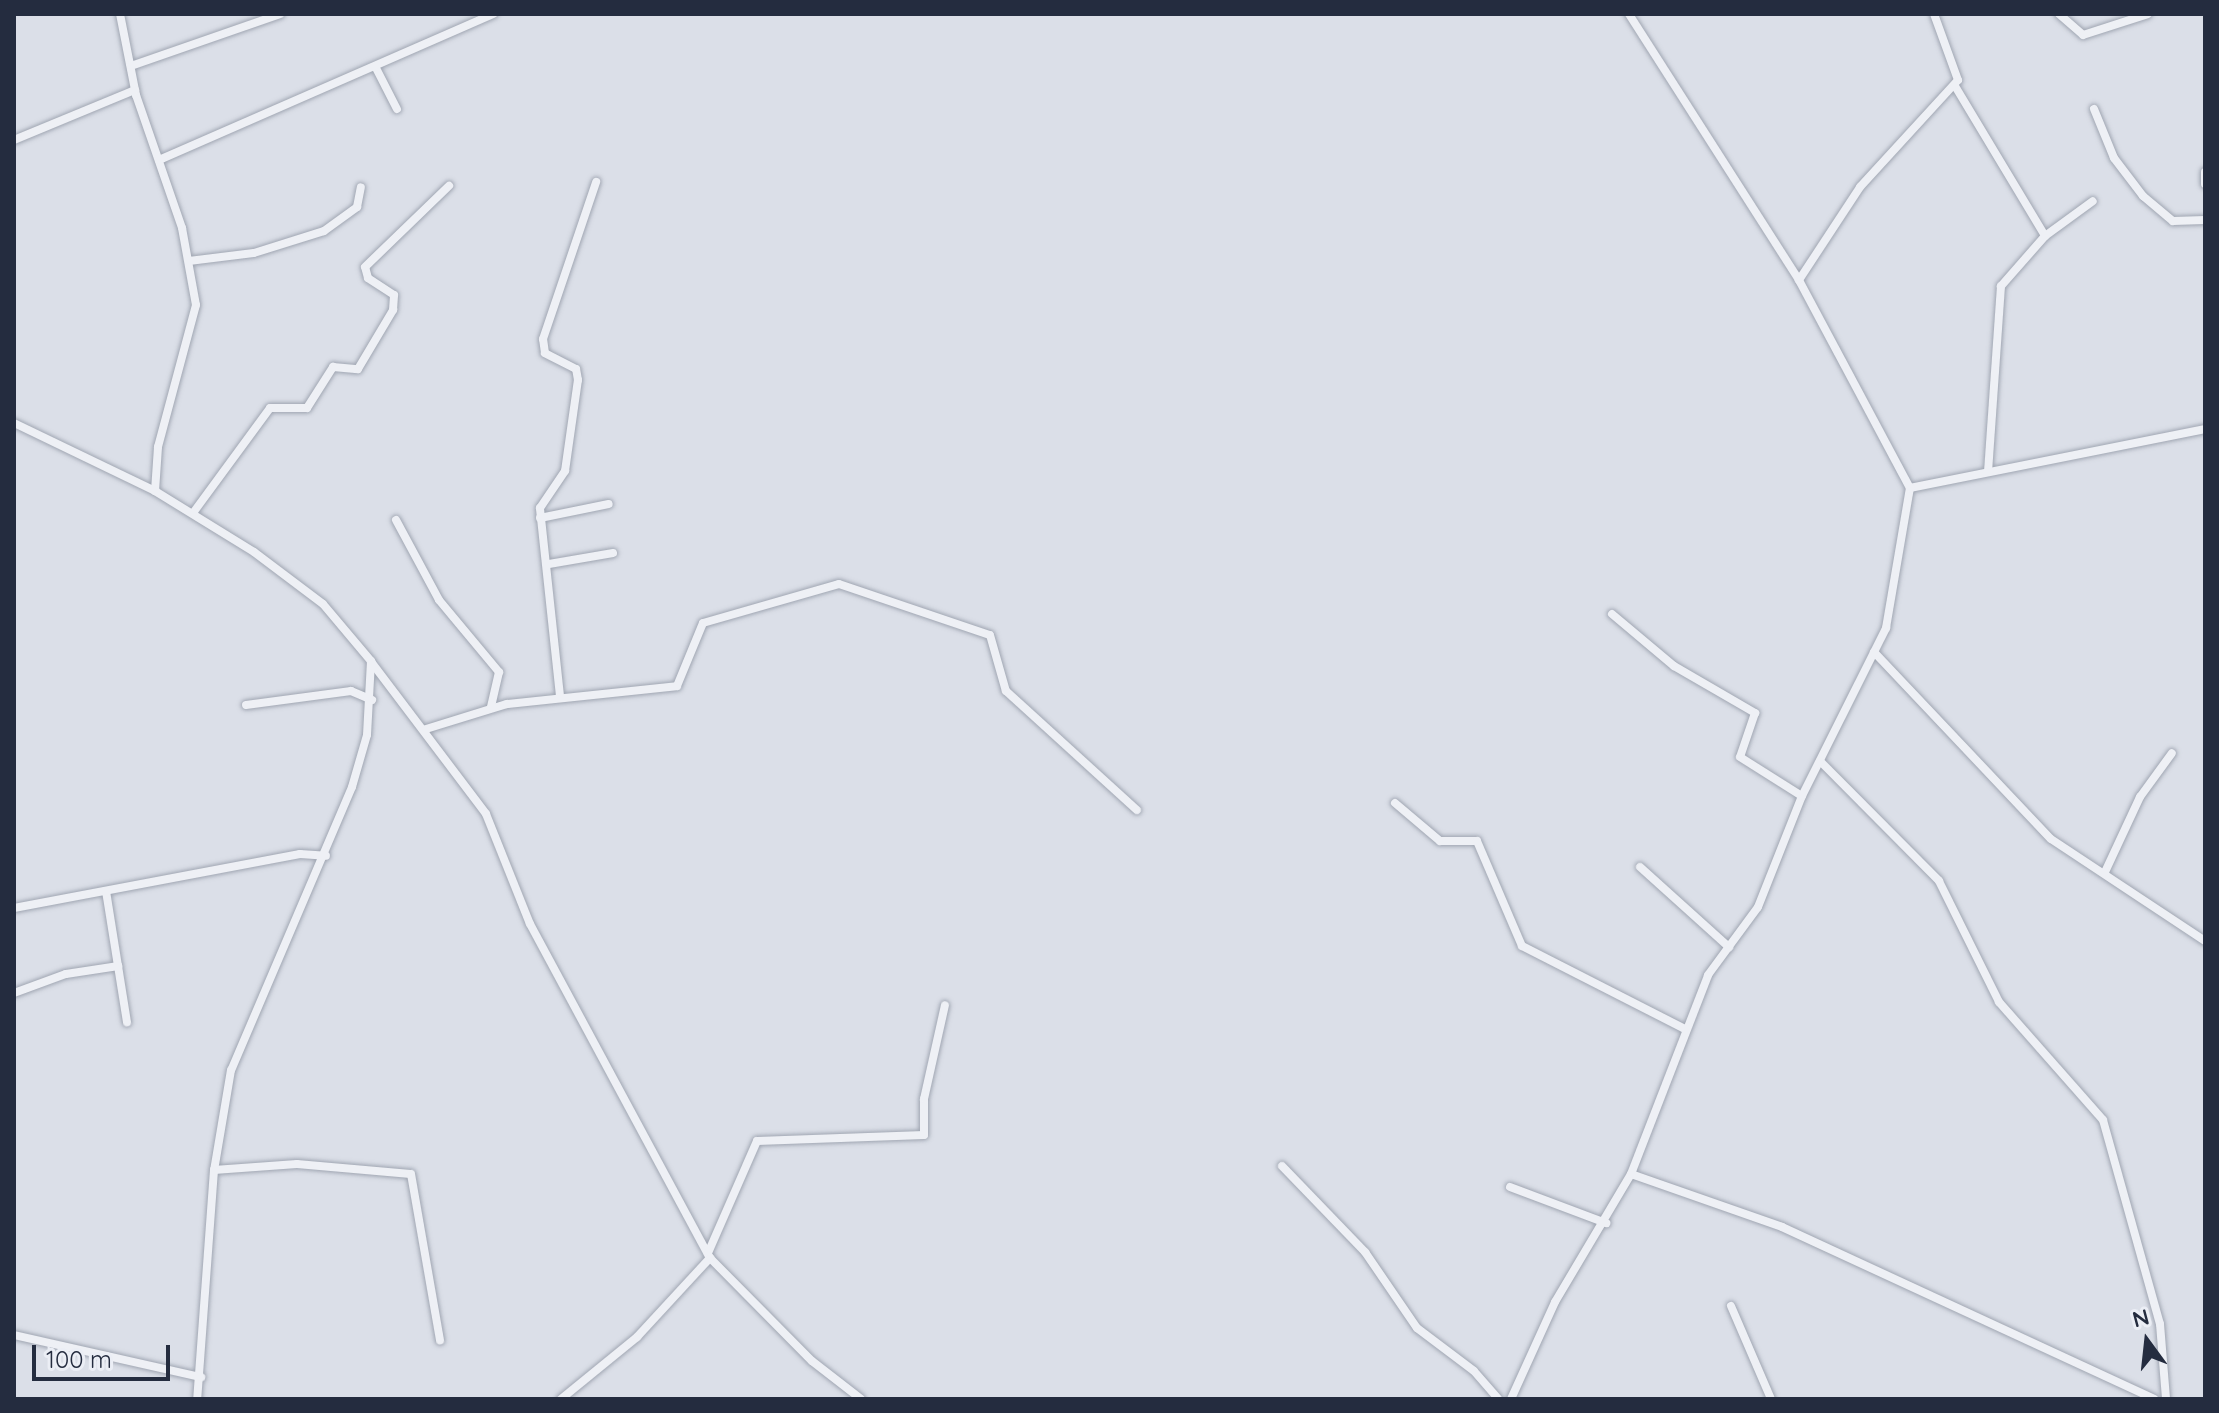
<!DOCTYPE html>
<html>
<head>
<meta charset="utf-8">
<style>
	body { margin:0 }
	#map { position:relative; width:2219px; height:1413px; overflow:hidden; background:#dbdfe8; font-family:Quicksand,sans-serif }
	div>[style] { position:absolute }
	[style*='--x'] { left:calc(var(--x)*1px); top:calc(var(--y)*1px); width:calc(var(--w)*1px); rotate:calc(var(--a)*1deg) }
	.roads { filter:drop-shadow(0 0 2px #a0a6b2) drop-shadow(0 0 2px #a0a6b2) }
	.minor>* { height:8px; margin:-4px; padding:0 4px; transform-origin:4px; border-radius:4px; background:#eef0f5 }
	span { translate:-50% -50%; white-space:nowrap; text-align:center; line-height:1.15; -webkit-text-stroke:7px #ebeef5; paint-order:stroke }
	.frame { position:absolute; inset:0; border:16px solid #242c3f; pointer-events:none }
	.north { position:absolute; left:2107px; top:1301px; width:80px; height:80px; -webkit-text-stroke:6px #ebeef5; paint-order:stroke; rotate:345deg; font-size:22px; font-weight:700; line-height:32px; text-align:center; color:#242c3f }
	.north::after { content:''; display:block; margin:auto; width:28px; height:36px; background:#242c3f; clip-path:polygon(50% 0,100% 100%,50% 72%,0 100%) }
	.scale { position:absolute; left:32px; top:1345px; width:138px; height:36px; box-sizing:border-box; border:4px solid #242c3f; border-top:0; padding-left:10px; font-size:24px; line-height:28px; white-space:nowrap; color:#242c3f; -webkit-text-stroke:6px #ebeef5; paint-order:stroke }
</style>
</head>
<body>
<div id="map">
	<div class="roads">
		<div class="minor">
			<div style="--x:120;--y:14;--w:83;--a:78.8"></div>
			<div style="--x:136;--y:95;--w:141;--a:70.9"></div>
			<div style="--x:182;--y:228;--w:78;--a:79.7"></div>
			<div style="--x:196;--y:305;--w:147;--a:105"></div>
			<div style="--x:158;--y:447;--w:44;--a:93.9"></div>
			<div style="--x:2059;--y:14;--w:32;--a:41"></div>
			<div style="--x:2083;--y:35;--w:68;--a:-17.9"></div>
			<div style="--x:131;--y:66;--w:158;--a:-19.2"></div>
			<div style="--x:376;--y:68;--w:46;--a:62.9"></div>
			<div style="--x:1955;--y:86;--w:175;--a:59"></div>
			<div style="--x:2045;--y:236;--w:67;--a:131.3"></div>
			<div style="--x:2001;--y:286;--w:186;--a:94"></div>
			<div style="--x:2094;--y:109;--w:53;--a:67.8"></div>
			<div style="--x:2114;--y:158;--w:48;--a:52.7"></div>
			<div style="--x:2143;--y:196;--w:39;--a:40"></div>
			<div style="--x:2173;--y:221;--w:32;--a:-2"></div>
			<div style="--x:14;--y:140;--w:131;--a:-22.5"></div>
			<div style="--x:159;--y:160;--w:365;--a:-23.6"></div>
			<div style="--x:2205;--y:172;--w:12;--a:90"></div>
			<div style="--x:2045;--y:236;--w:59;--a:-36.1"></div>
			<div style="--x:189;--y:261;--w:65;--a:-7"></div>
			<div style="--x:254;--y:253;--w:73;--a:-17.4"></div>
			<div style="--x:324;--y:231;--w:41;--a:-36"></div>
			<div style="--x:357;--y:207;--w:20;--a:-79"></div>
			<div style="--x:1799;--y:280;--w:111;--a:-56.7"></div>
			<div style="--x:1860;--y:187;--w:145;--a:-47.5"></div>
			<div style="--x:1958;--y:80;--w:70;--a:-110"></div>
			<div style="--x:14;--y:423;--w:157;--a:25.7"></div>
			<div style="--x:155;--y:491;--w:116;--a:31.6"></div>
			<div style="--x:254;--y:552;--w:86;--a:37"></div>
			<div style="--x:323;--y:604;--w:75;--a:49.9"></div>
			<div style="--x:371;--y:661;--w:74;--a:93.1"></div>
			<div style="--x:367;--y:735;--w:54;--a:106.1"></div>
			<div style="--x:352;--y:787;--w:308;--a:113.1"></div>
			<div style="--x:231;--y:1070;--w:101;--a:99.6"></div>
			<div style="--x:214;--y:1170;--w:230;--a:94.2"></div>
			<div style="--x:1910;--y:488;--w:301;--a:-11.3"></div>
			<div style="--x:193;--y:513;--w:130;--a:-53.7"></div>
			<div style="--x:270;--y:408;--w:37;--a:0"></div>
			<div style="--x:307;--y:408;--w:49;--a:-57.6"></div>
			<div style="--x:333;--y:367;--w:25;--a:5"></div>
			<div style="--x:358;--y:369;--w:69;--a:-59.3"></div>
			<div style="--x:393;--y:310;--w:15;--a:-86"></div>
			<div style="--x:394;--y:295;--w:31;--a:-147"></div>
			<div style="--x:368;--y:278;--w:11;--a:-105"></div>
			<div style="--x:365;--y:267;--w:117;--a:-44"></div>
			<div style="--x:540;--y:518;--w:70;--a:-11.5"></div>
			<div style="--x:396;--y:520;--w:91;--a:61.7"></div>
			<div style="--x:439;--y:600;--w:94;--a:50.2"></div>
			<div style="--x:499;--y:672;--w:37;--a:103"></div>
			<div style="--x:549;--y:564;--w:65;--a:-9.8"></div>
			<div style="--x:1612;--y:614;--w:81;--a:40"></div>
			<div style="--x:1674;--y:666;--w:94;--a:30.1"></div>
			<div style="--x:1755;--y:713;--w:46;--a:108.8"></div>
			<div style="--x:1740;--y:757;--w:73;--a:32.2"></div>
			<div style="--x:1874;--y:652;--w:257;--a:46.6"></div>
			<div style="--x:2051;--y:839;--w:185;--a:33.5"></div>
			<div style="--x:372;--y:663;--w:189;--a:52.9"></div>
			<div style="--x:486;--y:814;--w:118;--a:68.2"></div>
			<div style="--x:530;--y:924;--w:379;--a:61.7"></div>
			<div style="--x:710;--y:1258;--w:145;--a:45.3"></div>
			<div style="--x:812;--y:1361;--w:62;--a:37.8"></div>
			<div style="--x:560;--y:696;--w:189;--a:-96.1"></div>
			<div style="--x:540;--y:508;--w:45;--a:-56"></div>
			<div style="--x:565;--y:471;--w:92;--a:-81.9"></div>
			<div style="--x:578;--y:380;--w:11;--a:-100"></div>
			<div style="--x:576;--y:369;--w:35;--a:-153"></div>
			<div style="--x:545;--y:353;--w:14;--a:-98"></div>
			<div style="--x:543;--y:339;--w:166;--a:-71.3"></div>
			<div style="--x:246;--y:705;--w:106;--a:-7.6"></div>
			<div style="--x:351;--y:691;--w:23;--a:23"></div>
			<div style="--x:426;--y:729;--w:85;--a:-17.2"></div>
			<div style="--x:507;--y:704;--w:171;--a:-6"></div>
			<div style="--x:677;--y:686;--w:68;--a:-67.6"></div>
			<div style="--x:703;--y:623;--w:141;--a:-16"></div>
			<div style="--x:839;--y:584;--w:159;--a:18.7"></div>
			<div style="--x:990;--y:635;--w:58;--a:74.1"></div>
			<div style="--x:1006;--y:691;--w:177;--a:42.3"></div>
			<div style="--x:1820;--y:761;--w:169;--a:45.2"></div>
			<div style="--x:1939;--y:881;--w:135;--a:63.6"></div>
			<div style="--x:1999;--y:1002;--w:157;--a:48.6"></div>
			<div style="--x:2103;--y:1120;--w:212;--a:74.4"></div>
			<div style="--x:2160;--y:1324;--w:75;--a:85.4"></div>
			<div style="--x:1395;--y:803;--w:59;--a:40.2"></div>
			<div style="--x:1440;--y:841;--w:37;--a:0"></div>
			<div style="--x:1477;--y:841;--w:114;--a:66.8"></div>
			<div style="--x:1522;--y:946;--w:183;--a:27"></div>
			<div style="--x:1640;--y:867;--w:120;--a:42"></div>
			<div style="--x:2105;--y:872;--w:83;--a:-65"></div>
			<div style="--x:2140;--y:797;--w:54;--a:-54"></div>
			<div style="--x:106;--y:891;--w:133;--a:80.9"></div>
			<div style="--x:14;--y:908;--w:291;--a:-10.7"></div>
			<div style="--x:300;--y:854;--w:26;--a:4"></div>
			<div style="--x:14;--y:993;--w:55;--a:-20.1"></div>
			<div style="--x:66;--y:974;--w:53;--a:-8.7"></div>
			<div style="--x:1282;--y:1166;--w:120;--a:46"></div>
			<div style="--x:1365;--y:1252;--w:92;--a:55.6"></div>
			<div style="--x:1417;--y:1328;--w:71;--a:37"></div>
			<div style="--x:1474;--y:1371;--w:37;--a:49"></div>
			<div style="--x:214;--y:1170;--w:83;--a:-4.1"></div>
			<div style="--x:297;--y:1164;--w:114;--a:5"></div>
			<div style="--x:411;--y:1174;--w:169;--a:80.1"></div>
			<div style="--x:1631;--y:1174;--w:160;--a:19.3"></div>
			<div style="--x:1782;--y:1227;--w:410;--a:24.8"></div>
			<div style="--x:1510;--y:1187;--w:103;--a:20.6"></div>
			<div style="--x:708;--y:1253;--w:122;--a:-66.4"></div>
			<div style="--x:757;--y:1141;--w:167;--a:-2.1"></div>
			<div style="--x:924;--y:1135;--w:36;--a:-90"></div>
			<div style="--x:924;--y:1099;--w:96;--a:-77.4"></div>
			<div style="--x:1731;--y:1306;--w:101;--a:66.7"></div>
			<div style="--x:14;--y:1335;--w:192;--a:12.7"></div>
			<div style="--x:561;--y:1399;--w:98;--a:-39.2"></div>
			<div style="--x:637;--y:1337;--w:108;--a:-47.3"></div>
			<div style="--x:1511;--y:1399;--w:107;--a:-65.6"></div>
			<div style="--x:1555;--y:1302;--w:149;--a:-59.3"></div>
			<div style="--x:1631;--y:1174;--w:213;--a:-68.8"></div>
			<div style="--x:1708;--y:975;--w:84;--a:-53.7"></div>
			<div style="--x:1758;--y:907;--w:119;--a:-68.4"></div>
			<div style="--x:1802;--y:796;--w:188;--a:-63.4"></div>
			<div style="--x:1886;--y:628;--w:142;--a:-80.3"></div>
			<div style="--x:1910;--y:488;--w:236;--a:-118.1"></div>
			<div style="--x:1799;--y:280;--w:316;--a:-122.6"></div>
		</div>
	</div>
	<div class="frame"></div>
	<div class="north">N</div>
	<div class="scale">100 m</div>
</div>
</body>
</html>
